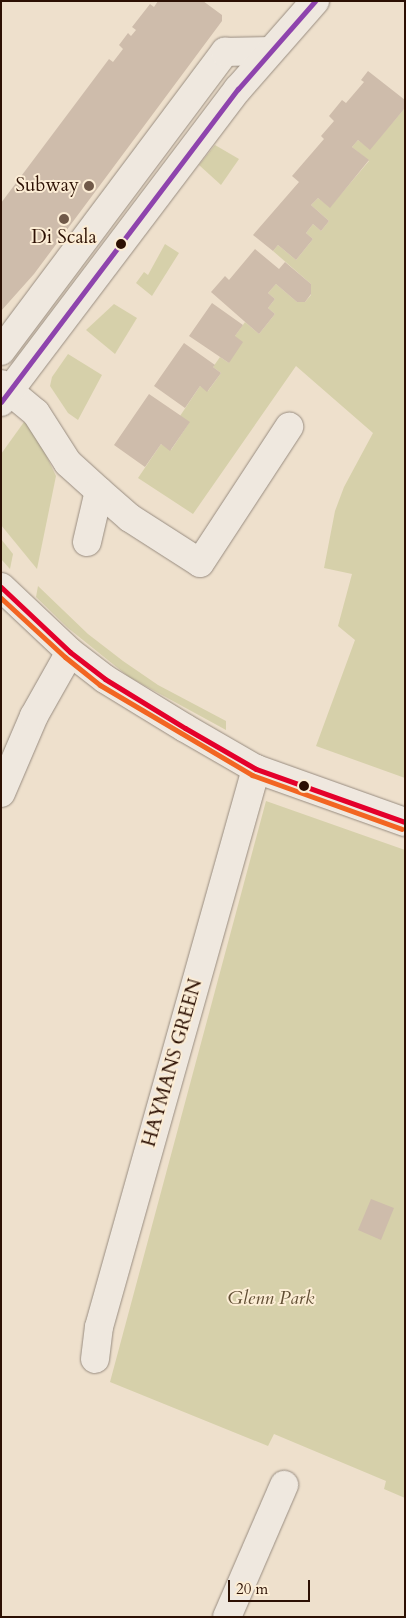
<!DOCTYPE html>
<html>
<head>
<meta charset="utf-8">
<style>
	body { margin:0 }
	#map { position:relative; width:406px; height:1618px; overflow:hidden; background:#eee0cc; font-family:Cardo,serif }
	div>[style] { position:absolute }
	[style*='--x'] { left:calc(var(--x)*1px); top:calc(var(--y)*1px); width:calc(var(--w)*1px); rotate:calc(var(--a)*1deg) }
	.green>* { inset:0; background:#d6d0aa }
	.building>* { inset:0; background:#cebcab }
	.roads { filter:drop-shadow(0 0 1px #988c80) drop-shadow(0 0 1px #988c80) }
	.minor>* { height:28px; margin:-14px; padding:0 14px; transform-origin:14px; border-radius:14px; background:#efe8df }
	.bus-1>* { height:5px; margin:-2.5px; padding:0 2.5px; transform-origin:2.5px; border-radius:2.5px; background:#8e44ad }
	.bus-2>* { height:5px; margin:-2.5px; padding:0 2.5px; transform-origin:2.5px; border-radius:2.5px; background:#e4002b }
	.bus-3>* { height:5px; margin:-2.5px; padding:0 2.5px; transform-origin:2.5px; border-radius:2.5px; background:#f26522 }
	.dots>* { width:14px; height:14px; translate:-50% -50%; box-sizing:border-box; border:2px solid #fcedd5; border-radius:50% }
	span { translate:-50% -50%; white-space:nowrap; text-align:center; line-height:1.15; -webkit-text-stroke:4px #fcedd5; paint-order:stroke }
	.poi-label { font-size:19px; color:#2c1003 }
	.right { translate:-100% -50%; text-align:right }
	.street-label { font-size:19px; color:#2c1003 }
	.park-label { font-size:19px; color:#614e34; font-style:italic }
	.frame { position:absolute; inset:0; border:2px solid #2c1003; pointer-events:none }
	.scale { position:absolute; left:228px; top:1580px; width:82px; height:22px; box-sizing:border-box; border:2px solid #2c1003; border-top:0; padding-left:6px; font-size:15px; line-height:18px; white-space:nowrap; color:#2c1003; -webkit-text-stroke:4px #fcedd5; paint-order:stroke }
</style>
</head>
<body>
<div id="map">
	<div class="green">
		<div style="clip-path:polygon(405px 108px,405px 778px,316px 746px,355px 640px,338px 626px,352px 574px,324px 568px,335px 511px,344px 487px,373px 433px,296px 366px,193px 514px,138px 478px,161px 444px,171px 450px,189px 423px,180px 416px,200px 386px,208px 391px,221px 373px,213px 367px,220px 357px,229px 363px,235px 336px,245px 322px,259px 334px,275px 314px,268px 308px,275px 299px,268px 293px,276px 284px,297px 302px,305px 302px,311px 295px,311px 284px,273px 251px,278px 245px,296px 260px,313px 239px,306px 233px,313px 224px,321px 231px,329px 221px,311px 205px,318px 198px,330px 207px,369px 161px,352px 147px,358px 140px,370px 149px)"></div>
		<div style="clip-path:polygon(215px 145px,239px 159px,221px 185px,199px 165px)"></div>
		<div style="clip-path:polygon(165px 244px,179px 253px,152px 296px,136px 283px,144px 272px,148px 275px)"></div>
		<div style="clip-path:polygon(114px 304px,137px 318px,115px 354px,86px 330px)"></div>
		<div style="clip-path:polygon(68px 354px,102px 375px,78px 420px,68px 413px,50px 386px,52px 377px)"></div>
		<div style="clip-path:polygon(24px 422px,34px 430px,56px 476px,37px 569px,1px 525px,1px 454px)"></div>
		<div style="clip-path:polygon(1px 539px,13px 554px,10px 569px,1px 559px)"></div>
		<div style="clip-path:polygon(38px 586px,88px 634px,123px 661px,158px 685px,226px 721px,226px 730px,129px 677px,68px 628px,36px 597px)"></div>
		<div style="clip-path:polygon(266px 801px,405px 850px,405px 1498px,384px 1489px,386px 1481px,274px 1434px,268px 1446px,110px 1382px)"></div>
	</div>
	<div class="building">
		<div style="clip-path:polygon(158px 1px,203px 1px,222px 15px,222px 21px,34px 274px,1px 311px,1px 203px,109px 59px,113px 62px,123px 49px,119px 45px,128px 33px,131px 36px,136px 30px,132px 27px,150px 4px,154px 7px)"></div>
		<div style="clip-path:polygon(368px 71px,405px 100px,405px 108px,370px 150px,358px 140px,352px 147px,369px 160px,330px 208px,318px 198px,311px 205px,329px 221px,321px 231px,313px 224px,306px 233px,313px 239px,296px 260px,278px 245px,273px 251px,253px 235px,299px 182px,292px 176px,324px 139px,321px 136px,334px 121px,329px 116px,342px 100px,346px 103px,364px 82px,361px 80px)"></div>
		<div style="clip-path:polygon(255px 249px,279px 269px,285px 262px,311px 284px,311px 294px,305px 302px,297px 302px,276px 284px,268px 293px,275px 299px,268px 308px,275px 314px,259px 334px,211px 292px,225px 276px,229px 280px)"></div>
		<div style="clip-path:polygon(212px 303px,243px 325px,235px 336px,243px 342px,229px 363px,189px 336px)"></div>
		<div style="clip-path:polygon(184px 343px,215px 365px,213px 367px,221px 373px,207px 392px,200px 386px,185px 408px,154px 386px)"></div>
		<div style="clip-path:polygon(149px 394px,190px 422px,170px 451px,161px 444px,145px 467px,114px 445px)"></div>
		<div style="clip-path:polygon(371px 1199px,394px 1208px,381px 1240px,358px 1230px)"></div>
	</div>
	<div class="roads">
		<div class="minor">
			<div style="--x:1;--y:351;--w:374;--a:-53.2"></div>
			<div style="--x:225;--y:52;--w:45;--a:-1.3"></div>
			<div style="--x:1;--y:384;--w:45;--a:39.6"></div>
			<div style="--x:36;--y:413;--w:59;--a:57.4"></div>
			<div style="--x:68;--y:463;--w:42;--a:42.1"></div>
			<div style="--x:99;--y:491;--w:41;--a:41.1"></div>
			<div style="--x:130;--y:518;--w:83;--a:32.7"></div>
			<div style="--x:200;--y:563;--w:163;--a:-56.8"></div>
			<div style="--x:1;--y:402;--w:393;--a:-52.9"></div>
			<div style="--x:238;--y:89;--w:117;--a:-48.8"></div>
			<div style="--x:87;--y:542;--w:52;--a:-76.8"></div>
			<div style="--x:1;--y:587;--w:95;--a:43.3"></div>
			<div style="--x:70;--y:652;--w:44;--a:37.6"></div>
			<div style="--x:105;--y:679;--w:94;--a:31.5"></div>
			<div style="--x:185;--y:728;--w:82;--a:30"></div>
			<div style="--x:256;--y:769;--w:158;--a:19.6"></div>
			<div style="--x:1;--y:793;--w:84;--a:-66.8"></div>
			<div style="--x:34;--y:716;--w:73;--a:-60.6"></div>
			<div style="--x:95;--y:1359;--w:32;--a:-83"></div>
			<div style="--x:99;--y:1327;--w:580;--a:-74.29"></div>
			<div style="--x:227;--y:1617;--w:144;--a:-66.6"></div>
		</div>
	</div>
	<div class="bus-1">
		<div style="--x:1;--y:402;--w:393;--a:-52.9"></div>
		<div style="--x:238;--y:89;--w:117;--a:-48.8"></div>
	</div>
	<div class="bus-2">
		<div style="--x:1;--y:587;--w:95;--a:43.3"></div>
		<div style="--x:70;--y:652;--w:44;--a:37.6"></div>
		<div style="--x:105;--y:679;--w:94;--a:31.5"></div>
		<div style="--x:185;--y:728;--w:82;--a:30"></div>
		<div style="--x:256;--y:769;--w:158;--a:19.6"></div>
	</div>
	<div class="bus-3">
		<div style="--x:1;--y:598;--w:87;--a:42.7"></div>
		<div style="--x:65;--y:657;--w:45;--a:38.7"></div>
		<div style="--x:100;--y:685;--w:177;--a:30.6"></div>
		<div style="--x:252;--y:775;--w:159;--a:19.8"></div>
	</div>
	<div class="dots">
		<div style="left:89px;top:186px;background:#705949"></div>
		<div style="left:64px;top:219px;background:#705949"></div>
		<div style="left:121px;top:244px;background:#2c1003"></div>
		<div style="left:304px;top:786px;background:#2c1003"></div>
	</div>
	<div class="poi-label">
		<span class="right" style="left:79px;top:186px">Subway</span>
		<span style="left:64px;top:238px">Di Scala</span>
	</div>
	<div class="street-label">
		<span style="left:173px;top:1063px;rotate:-74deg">HAYMANS GREEN</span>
	</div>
	<div class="park-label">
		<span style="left:271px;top:1299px">Glenn Park</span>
	</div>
	<div class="frame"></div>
	<div class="scale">20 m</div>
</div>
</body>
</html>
